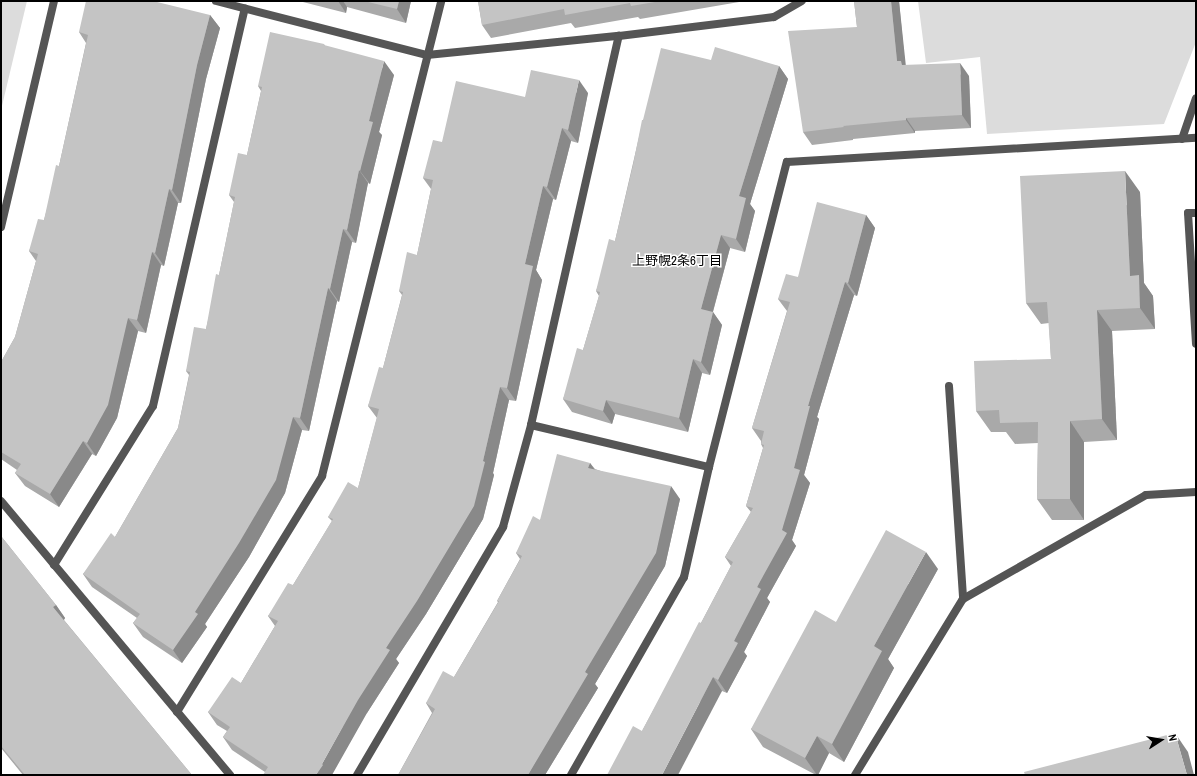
<!DOCTYPE html>
<html>
<head>
<meta charset="utf-8">
<style>
	body { margin:0 }
	#map { position:relative; width:1197px; height:776px; overflow:hidden; background:#fff; font-family:"Archivo Narrow","Noto Sans JP",sans-serif }
	div>[style] { position:absolute }
	[style*='--x'] { left:calc(var(--x)*1px); top:calc(var(--y)*1px); width:calc(var(--w)*1px); rotate:calc(var(--a)*1deg) }
	.green>* { inset:0; background:#dcdcdc }
	.service>* { height:8px; margin:-4px; padding:0 4px; transform-origin:4px; border-radius:4px; background:#555 }
	.minor>* { height:8px; margin:-4px; padding:0 4px; transform-origin:4px; border-radius:4px; background:#555 }
	.wall>* { inset:0; background:#a9a9a9 }
	.shaded-wall>* { inset:0; background:#898989 }
	.building>* { inset:0; background:#c4c4c4 }
	span { translate:-50% -50%; white-space:nowrap; text-align:center; line-height:1.15; -webkit-text-stroke:3px #fff; paint-order:stroke }
	.neighbourhood-label { font-size:13px; color:#000 }
	.frame { position:absolute; inset:0; border:2px solid #000; pointer-events:none }
	.north { position:absolute; left:1141px; top:720px; width:40px; height:40px; -webkit-text-stroke:3px #fff; paint-order:stroke; rotate:78deg; font-size:11px; font-weight:700; line-height:16px; text-align:center; color:#000 }
	.north::after { content:''; display:block; margin:auto; width:14px; height:18px; background:#000; clip-path:polygon(50% 0,100% 100%,50% 72%,0 100%) }
</style>
</head>
<body>
<div id="map">
	<div class="green">
		<div style="clip-path:polygon(1px 1px,27px 1px,1px 110px)"></div>
		<div style="clip-path:polygon(918px 1px,1196px 1px,1196px 42px,1164px 124px,987px 134px,980px 57px,926px 63px)"></div>
	</div>
	<div class="service">
		<div style="--x:1196;--y:213;--w:8;--a:180"></div>
		<div style="--x:1188;--y:213;--w:131;--a:86.5"></div>
		<div style="--x:949;--y:386;--w:213;--a:86.2"></div>
		<div style="--x:855;--y:775;--w:206;--a:-58.5"></div>
		<div style="--x:963;--y:599;--w:210;--a:-29.6"></div>
		<div style="--x:1146;--y:495;--w:50;--a:-3.4"></div>
	</div>
	<div class="minor">
		<div style="--x:216;--y:1;--w:218;--a:14.4"></div>
		<div style="--x:427;--y:55;--w:193;--a:-5.7"></div>
		<div style="--x:619;--y:36;--w:156;--a:-7"></div>
		<div style="--x:774;--y:17;--w:32;--a:-30"></div>
		<div style="--x:1182;--y:139;--w:43;--a:-71.1"></div>
		<div style="--x:1;--y:227;--w:232;--a:-76.8"></div>
		<div style="--x:531;--y:425;--w:183;--a:13.3"></div>
		<div style="--x:1;--y:501;--w:357;--a:50.1"></div>
		<div style="--x:54;--y:565;--w:187;--a:-58.1"></div>
		<div style="--x:153;--y:406;--w:408;--a:-77"></div>
		<div style="--x:177;--y:712;--w:277;--a:-58.4"></div>
		<div style="--x:322;--y:476;--w:490;--a:-75.9"></div>
		<div style="--x:357;--y:775;--w:288;--a:-59.5"></div>
		<div style="--x:503;--y:527;--w:106;--a:-74.6"></div>
		<div style="--x:531;--y:425;--w:399;--a:-77.3"></div>
		<div style="--x:571;--y:775;--w:228;--a:-60.3"></div>
		<div style="--x:684;--y:577;--w:113;--a:-77.2"></div>
		<div style="--x:709;--y:467;--w:315;--a:-75.7"></div>
		<div style="--x:787;--y:162;--w:410;--a:-3.4"></div>
	</div>
	<div class="wall">
		<div style="clip-path:polygon(299px 1px,411px 1px,406px 23px,347px 7px,346px 13px)"></div>
		<div style="clip-path:polygon(478px 1px,745px 1px,640px 19px,638px 17px,575px 28px,571px 23px,491px 38px,482px 25px)"></div>
		<div style="clip-path:polygon(854px 1px,899px 1px,905px 65px,969px 76px,971px 128px,915px 131px,915px 133px,853px 139px,853px 140px,812px 145px,803px 132px,857px 27px)"></div>
		<div style="clip-path:polygon(210px 15px,220px 28px,206px 79px,181px 203px,178px 203px,164px 266px,161px 265px,146px 333px,138px 331px,117px 418px,96px 456px,92px 454px,59px 507px,25px 486px,15px 473px,17px 470px,1px 459px,1px 362px,15px 337px,36px 261px,29px 251px,44px 220px,59px 166px,86px 43px,79px 32px)"></div>
		<div style="clip-path:polygon(324px 44px,325px 46px,394px 75px,379px 132px,382px 135px,370px 184px,368px 183px,356px 243px,352px 242px,339px 302px,337px 301px,309px 431px,302px 430px,285px 493px,249px 557px,205px 624px,207px 627px,182px 663px,143px 637px,133px 623px,137px 618px,92px 587px,83px 574px,115px 537px,178px 428px,189px 375px,186px 371px,206px 329px,219px 275px,234px 202px,229px 195px,247px 155px,261px 91px,258px 86px)"></div>
		<div style="clip-path:polygon(711px 60px,779px 66px,788px 79px,750px 204px,755px 211px,745px 252px,730px 248px,713px 312px,722px 325px,710px 375px,702px 373px,688px 432px,615px 414px,612px 424px,572px 412px,563px 399px,583px 350px,599px 296px,596px 291px,615px 241px,643px 120px)"></div>
		<div style="clip-path:polygon(588px 93px,578px 143px,571px 141px,556px 200px,553px 199px,536px 270px,542px 280px,516px 401px,509px 400px,493px 473px,494px 475px,483px 519px,426px 614px,396px 659px,399px 663px,367px 713px,265px 772px,232px 750px,223px 737px,227px 731px,217px 725px,208px 712px,241px 683px,275px 626px,268px 616px,293px 585px,332px 521px,328px 517px,358px 488px,377px 418px,368px 406px,383px 368px,402px 295px,399px 291px,417px 255px,431px 189px,423px 178px,442px 142px,525px 97px)"></div>
		<div style="clip-path:polygon(1140px 192px,1144px 283px,1153px 296px,1155px 329px,1112px 331px,1117px 440px,1084px 442px,1084px 520px,1052px 520px,1037px 499px,1038px 443px,1015px 444px,1006px 432px,991px 432px,976px 411px,1051px 359px,1049px 323px,1041px 324px,1026px 303px)"></div>
		<div style="clip-path:polygon(866px 215px,875px 228px,857px 296px,854px 295px,817px 417px,819px 419px,804px 475px,810px 483px,792px 540px,796px 546px,767px 598px,770px 602px,744px 652px,747px 656px,727px 693px,722px 691px,642px 731px,701px 623px,731px 566px,725px 557px,751px 512px,746px 506px,763px 448px,761px 444px,761px 441px,752px 428px,787px 311px,778px 299px,798px 277px)"></div>
		<div style="clip-path:polygon(590px 463px,595px 469px,680px 499px,665px 566px,595px 684px,598px 688px,545px 775px,398px 775px,432px 713px,426px 703px,454px 677px,498px 602px,497px 601px,520px 559px,516px 553px,540px 520px)"></div>
		<div style="clip-path:polygon(1px 536px,56px 605px,65px 618px,64px 620px,192px 775px,23px 775px,1px 748px)"></div>
		<div style="clip-path:polygon(938px 569px,888px 659px,894px 668px,844px 762px,829px 753px,818px 775px,816px 775px,763px 747px,751px 729px,836px 622px)"></div>
	</div>
	<div class="shaded-wall">
		<div style="clip-path:polygon(338px 1px,343px 1px,347px 7px,346px 13px)"></div>
		<div style="clip-path:polygon(399px 1px,411px 1px,406px 23px,397px 9px)"></div>
		<div style="clip-path:polygon(891px 1px,899px 1px,906px 67px,910px 74px,897px 61px)"></div>
		<div style="clip-path:polygon(210px 15px,220px 28px,206px 79px,181px 203px,172px 190px,197px 65px)"></div>
		<div style="clip-path:polygon(384px 61px,394px 75px,379px 132px,382px 135px,370px 184px,360px 171px,369px 121px)"></div>
		<div style="clip-path:polygon(960px 63px,969px 76px,971px 128px,962px 115px)"></div>
		<div style="clip-path:polygon(779px 66px,788px 79px,750px 204px,755px 211px,745px 252px,736px 239px,739px 196px)"></div>
		<div style="clip-path:polygon(579px 80px,588px 93px,578px 143px,568px 130px)"></div>
		<div style="clip-path:polygon(906px 118px,915px 131px,915px 133px,906px 120px)"></div>
		<div style="clip-path:polygon(562px 128px,571px 141px,556px 200px,547px 187px)"></div>
		<div style="clip-path:polygon(359px 170px,368px 183px,356px 243px,347px 230px)"></div>
		<div style="clip-path:polygon(1125px 171px,1140px 192px,1144px 283px,1153px 296px,1155px 329px,1140px 308px,1130px 276px)"></div>
		<div style="clip-path:polygon(543px 186px,553px 199px,536px 270px,542px 280px,516px 401px,507px 388px,525px 264px)"></div>
		<div style="clip-path:polygon(169px 189px,178px 203px,164px 266px,155px 253px)"></div>
		<div style="clip-path:polygon(866px 215px,875px 228px,857px 296px,848px 283px)"></div>
		<div style="clip-path:polygon(343px 229px,352px 242px,339px 302px,330px 289px)"></div>
		<div style="clip-path:polygon(721px 235px,730px 248px,710px 322px,701px 309px)"></div>
		<div style="clip-path:polygon(152px 252px,161px 265px,146px 333px,137px 320px)"></div>
		<div style="clip-path:polygon(845px 282px,854px 295px,817px 417px,819px 419px,804px 475px,810px 483px,792px 540px,796px 546px,767px 598px,770px 602px,744px 652px,747px 656px,727px 693px,718px 680px,734px 641px,782px 530px,794px 468px,808px 406px)"></div>
		<div style="clip-path:polygon(328px 288px,337px 301px,309px 431px,300px 418px)"></div>
		<div style="clip-path:polygon(1097px 310px,1112px 331px,1117px 440px,1102px 419px)"></div>
		<div style="clip-path:polygon(713px 312px,722px 325px,710px 375px,701px 362px)"></div>
		<div style="clip-path:polygon(128px 318px,138px 331px,117px 418px,96px 456px,87px 443px)"></div>
		<div style="clip-path:polygon(693px 359px,702px 373px,688px 432px,679px 418px)"></div>
		<div style="clip-path:polygon(500px 387px,509px 400px,493px 473px,494px 475px,483px 519px,426px 614px,396px 659px,399px 663px,367px 713px,332px 775px,316px 775px,322px 764px,386px 648px,483px 461px)"></div>
		<div style="clip-path:polygon(606px 400px,615px 414px,612px 424px,603px 411px)"></div>
		<div style="clip-path:polygon(293px 417px,302px 430px,285px 493px,249px 557px,205px 624px,207px 627px,182px 663px,173px 650px)"></div>
		<div style="clip-path:polygon(1070px 421px,1084px 442px,1084px 520px,1070px 499px)"></div>
		<div style="clip-path:polygon(83px 441px,92px 454px,59px 507px,50px 494px)"></div>
		<div style="clip-path:polygon(590px 463px,599px 476px,588px 468px)"></div>
		<div style="clip-path:polygon(671px 486px,680px 499px,665px 566px,595px 684px,598px 688px,545px 775px,528px 775px,585px 672px)"></div>
		<div style="clip-path:polygon(926px 552px,938px 569px,888px 659px,894px 668px,844px 762px,832px 744px,874px 646px)"></div>
		<div style="clip-path:polygon(56px 605px,65px 618px,63px 621px,53px 607px)"></div>
		<div style="clip-path:polygon(713px 677px,722px 691px,678px 775px,662px 775px)"></div>
		<div style="clip-path:polygon(1175px 733px,1188px 752px,1194px 775px,1187px 775px)"></div>
		<div style="clip-path:polygon(817px 736px,829px 753px,818px 775px,817px 775px,805px 758px)"></div>
	</div>
	<div class="building">
		<div style="clip-path:polygon(86px 1px,153px 1px,210px 15px,197px 65px,172px 190px,169px 189px,155px 253px,152px 252px,137px 320px,128px 318px,108px 405px,87px 443px,83px 441px,50px 494px,15px 473px,21px 464px,1px 452px,1px 362px,15px 337px,38px 254px,29px 251px,38px 219px,44px 220px,56px 165px,59px 166px,88px 35px,79px 32px)"></div>
		<div style="clip-path:polygon(364px 1px,399px 1px,397px 9px)"></div>
		<div style="clip-path:polygon(478px 1px,661px 1px,631px 6px,630px 3px,565px 15px,564px 9px,482px 25px)"></div>
		<div style="clip-path:polygon(854px 1px,891px 1px,897px 61px,901px 61px,902px 65px,960px 63px,962px 115px,906px 118px,906px 120px,843px 126px,844px 127px,803px 132px,788px 31px,857px 27px)"></div>
		<div style="clip-path:polygon(270px 32px,324px 44px,324px 45px,384px 61px,369px 121px,373px 122px,360px 171px,359px 170px,347px 230px,343px 229px,330px 289px,328px 288px,300px 418px,293px 417px,276px 480px,239px 543px,195px 612px,198px 614px,173px 650px,133px 623px,140px 614px,83px 574px,111px 533px,115px 537px,178px 428px,190px 372px,186px 371px,194px 327px,206px 329px,216px 274px,219px 275px,235px 197px,229px 195px,238px 153px,247px 155px,262px 87px,258px 86px)"></div>
		<div style="clip-path:polygon(715px 47px,779px 66px,739px 196px,746px 198px,736px 239px,721px 235px,701px 309px,713px 312px,701px 362px,693px 359px,679px 418px,606px 400px,603px 411px,563px 399px,577px 348px,583px 350px,600px 292px,596px 291px,609px 239px,615px 241px,633px 165px,642px 120px,643px 120px,661px 48px,711px 60px)"></div>
		<div style="clip-path:polygon(531px 70px,579px 80px,568px 130px,562px 128px,547px 187px,543px 186px,525px 264px,533px 266px,507px 388px,500px 387px,483px 461px,485px 462px,474px 506px,417px 601px,386px 648px,390px 650px,358px 700px,322px 764px,323px 765px,316px 775px,263px 775px,268px 767px,223px 737px,230px 727px,208px 712px,232px 677px,241px 683px,278px 621px,268px 616px,288px 583px,293px 585px,333px 519px,328px 517px,348px 482px,358px 488px,379px 409px,368px 406px,379px 367px,383px 368px,403px 292px,399px 291px,407px 252px,417px 255px,433px 180px,423px 178px,433px 140px,442px 142px,456px 81px,525px 97px)"></div>
		<div style="clip-path:polygon(1125px 171px,1130px 276px,1139px 275px,1140px 308px,1097px 310px,1102px 419px,1070px 421px,1070px 499px,1037px 499px,1038px 422px,1000px 423px,999px 410px,976px 411px,974px 361px,1051px 359px,1047px 302px,1026px 303px,1020px 176px)"></div>
		<div style="clip-path:polygon(817px 202px,866px 215px,848px 283px,845px 282px,808px 406px,810px 406px,794px 468px,800px 470px,782px 530px,787px 533px,757px 587px,761px 589px,734px 641px,738px 643px,718px 680px,713px 677px,662px 775px,607px 775px,633px 726px,642px 731px,699px 622px,701px 623px,733px 562px,725px 557px,753px 508px,746px 506px,764px 445px,761px 444px,764px 431px,752px 428px,790px 302px,778px 299px,786px 274px,798px 277px)"></div>
		<div style="clip-path:polygon(1195px 253px,1196px 253px,1196px 269px)"></div>
		<div style="clip-path:polygon(557px 454px,590px 463px,588px 468px,671px 486px,656px 553px,585px 672px,588px 674px,528px 775px,398px 775px,435px 709px,426px 703px,443px 671px,454px 677px,499px 601px,497px 601px,522px 556px,516px 553px,533px 516px,540px 520px)"></div>
		<div style="clip-path:polygon(886px 530px,926px 552px,874px 646px,882px 651px,832px 744px,817px 736px,805px 758px,751px 729px,815px 610px,836px 622px)"></div>
		<div style="clip-path:polygon(1px 536px,56px 605px,53px 607px,192px 775px,25px 775px,1px 746px)"></div>
		<div style="clip-path:polygon(1175px 733px,1187px 775px,1025px 775px,1024px 772px)"></div>
	</div>
	<div class="neighbourhood-label">
		<span style="left:677px;top:261px">上野幌2条6丁目</span>
	</div>
	<div class="frame"></div>
	<div class="north">N</div>
</div>
</body>
</html>
